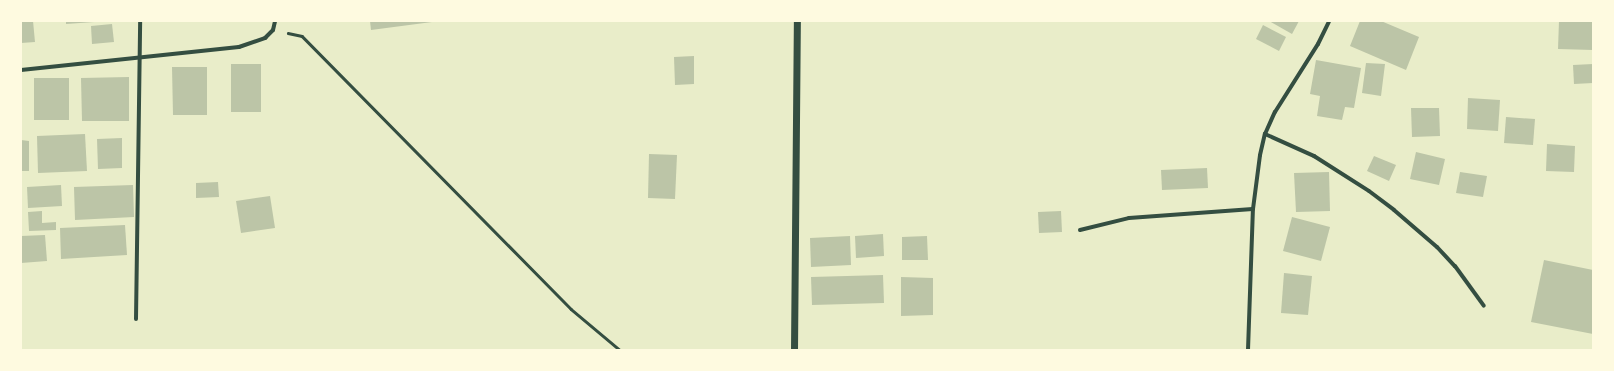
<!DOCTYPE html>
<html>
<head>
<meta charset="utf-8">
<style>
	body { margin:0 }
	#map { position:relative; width:1614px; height:371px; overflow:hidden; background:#e9edc9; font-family:"Golos Text",sans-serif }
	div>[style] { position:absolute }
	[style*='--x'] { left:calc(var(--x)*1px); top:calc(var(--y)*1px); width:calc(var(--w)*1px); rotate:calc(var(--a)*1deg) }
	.building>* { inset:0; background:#bcc5a7 }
	.path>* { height:2.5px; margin:-1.25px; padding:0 1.25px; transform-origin:1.25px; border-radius:1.25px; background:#344e41 }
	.minor>* { height:4px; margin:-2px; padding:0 2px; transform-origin:2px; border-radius:2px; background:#344e41 }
	.tertiary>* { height:7px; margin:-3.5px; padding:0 3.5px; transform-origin:3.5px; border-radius:3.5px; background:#344e41 }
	span { translate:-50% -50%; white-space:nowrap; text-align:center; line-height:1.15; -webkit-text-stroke:3px #fefae0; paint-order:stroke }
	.frame { position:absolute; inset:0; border:22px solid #fefae0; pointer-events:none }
</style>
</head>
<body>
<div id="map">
	<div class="building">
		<div style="clip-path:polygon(21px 21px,33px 21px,35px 42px,21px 43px)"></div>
		<div style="clip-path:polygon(66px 21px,94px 21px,94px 22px,66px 24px)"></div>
		<div style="clip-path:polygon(370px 21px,432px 21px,432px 22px,371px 30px)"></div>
		<div style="clip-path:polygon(1269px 21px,1299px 21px,1292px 34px)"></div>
		<div style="clip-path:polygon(1360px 21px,1381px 21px,1419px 37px,1406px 70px,1350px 46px)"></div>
		<div style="clip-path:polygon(1559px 21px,1593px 21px,1593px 50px,1558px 49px)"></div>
		<div style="clip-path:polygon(112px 24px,114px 42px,92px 44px,91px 26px)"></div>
		<div style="clip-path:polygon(1263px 25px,1286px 37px,1279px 51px,1256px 39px)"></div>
		<div style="clip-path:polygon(694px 56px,694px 84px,675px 85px,674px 57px)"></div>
		<div style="clip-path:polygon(1316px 60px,1361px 68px,1354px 108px,1345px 107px,1342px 120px,1317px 116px,1320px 96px,1310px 94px)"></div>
		<div style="clip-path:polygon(1366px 63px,1385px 64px,1381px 96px,1362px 93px)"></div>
		<div style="clip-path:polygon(231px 64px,261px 64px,261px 112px,231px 112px)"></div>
		<div style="clip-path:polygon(1593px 64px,1593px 83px,1574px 84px,1573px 65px)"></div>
		<div style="clip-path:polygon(172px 67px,207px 67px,207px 115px,173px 115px)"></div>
		<div style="clip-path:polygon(129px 77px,129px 121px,82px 121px,81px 78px)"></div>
		<div style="clip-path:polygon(34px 78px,69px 78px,69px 120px,34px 120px)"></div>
		<div style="clip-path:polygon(1468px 98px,1500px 100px,1498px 131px,1467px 129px)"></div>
		<div style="clip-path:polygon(1411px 108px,1439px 108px,1440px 136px,1412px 137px)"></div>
		<div style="clip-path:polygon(1506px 117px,1535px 119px,1533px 145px,1504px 143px)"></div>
		<div style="clip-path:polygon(85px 134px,87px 171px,38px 173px,37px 136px)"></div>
		<div style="clip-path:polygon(122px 138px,122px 168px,98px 169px,97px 139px)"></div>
		<div style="clip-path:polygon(21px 140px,29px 141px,29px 171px,21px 171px)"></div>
		<div style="clip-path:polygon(1547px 144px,1575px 146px,1574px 172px,1546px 171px)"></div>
		<div style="clip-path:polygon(1416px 152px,1445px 159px,1439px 185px,1410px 179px)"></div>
		<div style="clip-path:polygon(649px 154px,677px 155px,675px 199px,648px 198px)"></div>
		<div style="clip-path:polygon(1374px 156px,1396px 165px,1389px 181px,1367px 171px)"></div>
		<div style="clip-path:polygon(1207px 168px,1208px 188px,1162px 190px,1161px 170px)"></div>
		<div style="clip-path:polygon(1329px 172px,1330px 211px,1296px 212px,1294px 173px)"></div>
		<div style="clip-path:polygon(1460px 172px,1487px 176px,1483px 197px,1456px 193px)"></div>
		<div style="clip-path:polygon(218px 182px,219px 197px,196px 198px,196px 183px)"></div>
		<div style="clip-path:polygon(61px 185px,62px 206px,28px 208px,27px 187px)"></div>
		<div style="clip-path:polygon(133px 185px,134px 217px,75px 220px,74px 187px)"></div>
		<div style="clip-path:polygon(270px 196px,275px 228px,241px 233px,236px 201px)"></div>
		<div style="clip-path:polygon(42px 211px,42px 223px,56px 222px,56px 230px,29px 231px,28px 212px)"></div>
		<div style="clip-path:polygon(1061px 211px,1062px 232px,1039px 233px,1038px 212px)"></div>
		<div style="clip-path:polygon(1292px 217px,1330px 227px,1321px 261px,1283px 251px)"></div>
		<div style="clip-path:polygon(125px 225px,127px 255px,61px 259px,60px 228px)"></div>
		<div style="clip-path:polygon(883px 234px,884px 256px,856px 258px,855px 236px)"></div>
		<div style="clip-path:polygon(45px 235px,47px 261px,21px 263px,21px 236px)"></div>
		<div style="clip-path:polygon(850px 236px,851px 265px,811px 267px,810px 238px)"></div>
		<div style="clip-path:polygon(927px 236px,928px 260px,902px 260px,902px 237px)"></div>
		<div style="clip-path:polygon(1544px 260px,1593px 270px,1593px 334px,1531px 322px)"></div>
		<div style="clip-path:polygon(1284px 273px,1312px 276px,1308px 315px,1281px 313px)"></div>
		<div style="clip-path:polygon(883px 275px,884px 303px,812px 305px,811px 277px)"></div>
		<div style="clip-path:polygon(901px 277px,933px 278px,933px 315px,901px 316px)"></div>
	</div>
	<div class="path">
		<div style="--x:288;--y:33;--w:14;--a:12"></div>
		<div style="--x:302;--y:36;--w:383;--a:45.4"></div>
		<div style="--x:571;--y:309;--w:64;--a:39.9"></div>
	</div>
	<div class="minor">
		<div style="--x:21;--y:70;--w:219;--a:-6"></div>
		<div style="--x:239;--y:47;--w:28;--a:-19"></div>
		<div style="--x:265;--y:38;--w:11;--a:-45"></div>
		<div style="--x:273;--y:30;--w:9;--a:-77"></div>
		<div style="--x:1265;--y:134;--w:54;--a:24.2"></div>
		<div style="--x:1314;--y:156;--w:65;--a:32.5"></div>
		<div style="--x:1369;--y:191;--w:31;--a:37"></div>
		<div style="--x:1394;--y:210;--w:57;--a:40.7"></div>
		<div style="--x:1437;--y:247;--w:26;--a:47"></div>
		<div style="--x:1455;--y:266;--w:49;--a:54.1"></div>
		<div style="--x:1080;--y:230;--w:50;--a:-13.8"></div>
		<div style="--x:1129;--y:218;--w:124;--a:-4.2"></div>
		<div style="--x:136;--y:319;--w:298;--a:-89.2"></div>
		<div style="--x:1248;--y:350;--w:141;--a:-88"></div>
		<div style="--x:1253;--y:209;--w:54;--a:-82.6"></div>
		<div style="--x:1260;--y:155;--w:22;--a:-77"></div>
		<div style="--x:1265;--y:134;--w:24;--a:-66"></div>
		<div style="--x:1275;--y:112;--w:80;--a:-57.7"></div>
		<div style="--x:1318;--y:44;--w:25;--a:-64"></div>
	</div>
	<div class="tertiary">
		<div style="--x:794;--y:350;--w:329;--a:-89.5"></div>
	</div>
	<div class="frame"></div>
</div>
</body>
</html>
